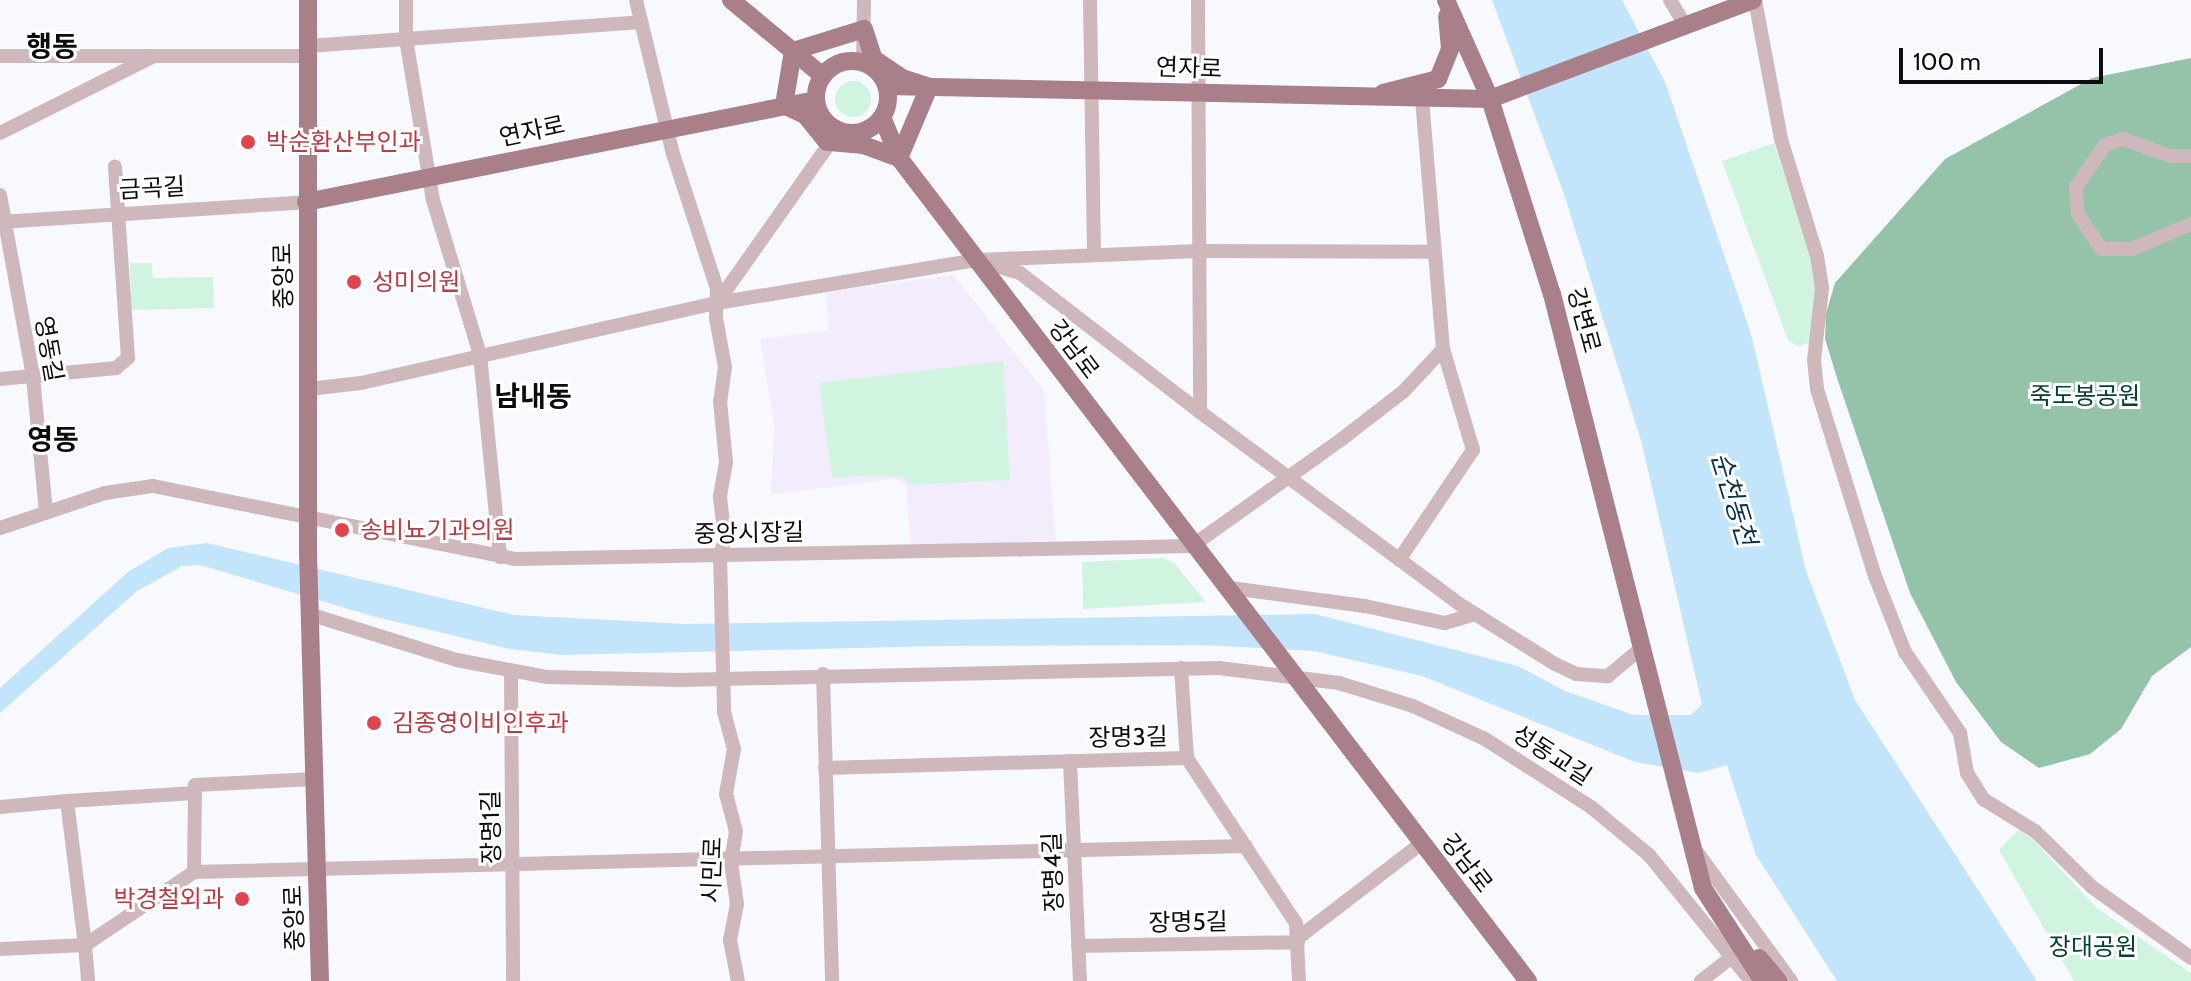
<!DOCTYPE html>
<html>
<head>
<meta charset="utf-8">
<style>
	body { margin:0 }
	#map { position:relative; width:2191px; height:981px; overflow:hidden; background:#f8f9ff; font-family:Cabin,"Noto Sans KR",sans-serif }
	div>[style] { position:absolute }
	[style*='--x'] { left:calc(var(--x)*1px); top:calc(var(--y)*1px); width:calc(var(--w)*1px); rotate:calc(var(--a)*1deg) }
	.education>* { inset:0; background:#f3ecfd }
	.green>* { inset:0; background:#d1f4e0 }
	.round { border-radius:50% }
	.forest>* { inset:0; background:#95c3aa }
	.water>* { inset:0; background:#c2e5fc }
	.minor>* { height:14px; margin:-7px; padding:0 7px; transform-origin:7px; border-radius:7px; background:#cfb8bc }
	.major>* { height:18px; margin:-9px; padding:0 9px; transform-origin:9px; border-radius:9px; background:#a98089 }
	.major>.ring { margin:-9px; padding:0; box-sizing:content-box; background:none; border:18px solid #a98089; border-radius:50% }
	.dots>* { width:22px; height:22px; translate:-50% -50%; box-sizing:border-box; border:4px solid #fff; border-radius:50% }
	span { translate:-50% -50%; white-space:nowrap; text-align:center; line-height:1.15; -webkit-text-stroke:6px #fff; paint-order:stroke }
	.street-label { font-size:24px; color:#0d0d10 }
	.health-label { font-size:24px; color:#be3a42 }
	.left { translate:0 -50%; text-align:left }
	.right { translate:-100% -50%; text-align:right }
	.park-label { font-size:24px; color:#03422a }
	.water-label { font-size:26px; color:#0d3145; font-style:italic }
	.quarter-label { font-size:28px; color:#0d0d10; font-weight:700 }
	.scale { position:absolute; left:1899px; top:48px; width:204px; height:36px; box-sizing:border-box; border:4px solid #0d0d10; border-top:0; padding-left:10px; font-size:24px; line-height:28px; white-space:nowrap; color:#0d0d10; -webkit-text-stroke:6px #fff; paint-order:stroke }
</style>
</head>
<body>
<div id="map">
	<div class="education">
		<div style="clip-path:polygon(954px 275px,1044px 391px,1056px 543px,911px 548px,906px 485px,894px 479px,771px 495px,774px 422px,760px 339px,829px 330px,825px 292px)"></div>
	</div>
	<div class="green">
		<div class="round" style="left:835px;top:81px;width:36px;height:36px"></div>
		<div style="clip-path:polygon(1774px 143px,1817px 277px,1810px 342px,1798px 347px,1788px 340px,1722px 161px)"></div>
		<div style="clip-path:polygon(130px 263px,152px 263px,153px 278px,213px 277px,214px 308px,131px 310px)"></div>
		<div style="clip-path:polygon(1003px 361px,1010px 480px,911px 485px,902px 477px,873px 475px,832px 478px,819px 383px)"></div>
		<div style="clip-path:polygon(1163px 558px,1174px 563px,1206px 602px,1083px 609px,1082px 562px)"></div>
		<div style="clip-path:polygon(2021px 827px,2097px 908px,2191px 973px,2191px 981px,2074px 981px,1999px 850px)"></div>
	</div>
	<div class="forest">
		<div style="clip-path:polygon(2191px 58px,2191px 647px,2152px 676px,2121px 729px,2090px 754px,2039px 768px,2001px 742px,1956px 682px,1910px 593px,1838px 381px,1825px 339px,1826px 313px,1835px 283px,1945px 159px,2092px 78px)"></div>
	</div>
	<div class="water">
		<div style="clip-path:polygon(1492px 0,1622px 0,1665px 82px,1751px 334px,1806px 571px,1855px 700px,2037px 981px,1837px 981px,1756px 855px,1727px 765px,1699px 773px,1635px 762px,1422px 676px,1314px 651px,1203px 645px,942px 646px,562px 655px,510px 649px,372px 616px,200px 565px,182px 566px,137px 591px,0 713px,0 688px,128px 572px,168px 548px,207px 543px,514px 615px,686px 624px,1315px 614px,1518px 666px,1565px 691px,1634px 715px,1691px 715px,1702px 704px,1642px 444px,1564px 194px)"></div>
	</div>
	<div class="minor">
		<div style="--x:406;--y:0;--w:39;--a:90"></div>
		<div style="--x:406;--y:39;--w:163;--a:80.5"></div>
		<div style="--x:433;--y:200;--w:162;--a:73.1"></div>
		<div style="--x:480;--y:355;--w:203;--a:84.3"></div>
		<div style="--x:636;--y:0;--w:158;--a:76.5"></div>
		<div style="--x:673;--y:154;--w:142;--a:71.9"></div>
		<div style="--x:717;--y:289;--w:29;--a:92"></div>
		<div style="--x:716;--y:318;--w:50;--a:79.6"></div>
		<div style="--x:725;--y:367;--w:34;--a:98"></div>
		<div style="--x:720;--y:401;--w:61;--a:84.4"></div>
		<div style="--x:726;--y:462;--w:36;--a:100"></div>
		<div style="--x:720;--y:497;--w:43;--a:83.4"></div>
		<div style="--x:725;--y:540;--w:16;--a:108"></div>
		<div style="--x:720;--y:555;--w:157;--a:88.5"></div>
		<div style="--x:724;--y:712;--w:38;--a:75"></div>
		<div style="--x:734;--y:749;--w:46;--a:100.1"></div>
		<div style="--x:726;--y:794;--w:38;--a:75"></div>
		<div style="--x:736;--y:831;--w:31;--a:99"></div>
		<div style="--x:731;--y:862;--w:42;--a:81.9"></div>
		<div style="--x:737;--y:904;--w:37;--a:101"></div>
		<div style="--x:730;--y:940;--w:42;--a:79"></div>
		<div style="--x:1090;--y:0;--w:255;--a:89.1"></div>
		<div style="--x:1198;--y:0;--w:412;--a:89.7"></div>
		<div style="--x:1200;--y:412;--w:328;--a:36.5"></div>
		<div style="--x:1464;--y:607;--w:107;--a:32.1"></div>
		<div style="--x:1555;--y:664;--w:23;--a:25"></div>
		<div style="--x:1576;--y:674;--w:32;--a:4"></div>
		<div style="--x:1608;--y:676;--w:40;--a:-40"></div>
		<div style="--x:1670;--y:0;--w:29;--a:59"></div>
		<div style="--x:1755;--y:0;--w:141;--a:79.4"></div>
		<div style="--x:1781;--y:139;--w:122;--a:72.9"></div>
		<div style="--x:1817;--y:256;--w:32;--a:81"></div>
		<div style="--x:1822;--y:288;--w:72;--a:96.3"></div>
		<div style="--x:1814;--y:360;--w:29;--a:84"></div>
		<div style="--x:1817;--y:389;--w:196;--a:72.8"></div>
		<div style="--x:1875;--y:576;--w:82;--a:68.5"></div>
		<div style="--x:1905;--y:652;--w:98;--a:55.8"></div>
		<div style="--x:1960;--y:733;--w:41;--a:80.1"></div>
		<div style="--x:1967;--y:773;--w:31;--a:58"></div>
		<div style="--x:1983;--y:799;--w:61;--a:31.6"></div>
		<div style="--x:2035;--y:831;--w:80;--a:44.5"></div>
		<div style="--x:2092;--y:887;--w:122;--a:35.6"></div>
		<div style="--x:308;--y:46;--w:334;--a:-4.1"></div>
		<div style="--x:0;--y:56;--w:307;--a:0"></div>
		<div style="--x:863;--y:63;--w:63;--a:-89.1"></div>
		<div style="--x:0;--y:133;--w:170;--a:-26.6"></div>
		<div style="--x:2191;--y:156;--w:21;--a:180"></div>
		<div style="--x:2170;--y:156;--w:50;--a:-160.1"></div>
		<div style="--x:2123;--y:139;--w:19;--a:162"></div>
		<div style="--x:2105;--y:145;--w:51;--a:124.6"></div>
		<div style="--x:2076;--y:187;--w:27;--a:86"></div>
		<div style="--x:2078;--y:214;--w:42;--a:56.7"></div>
		<div style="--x:2101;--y:249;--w:31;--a:0"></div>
		<div style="--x:2132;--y:249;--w:64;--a:-23"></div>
		<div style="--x:0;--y:195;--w:185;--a:79.7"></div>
		<div style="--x:33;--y:377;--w:136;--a:84.5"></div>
		<div style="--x:0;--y:222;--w:307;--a:-3.7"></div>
		<div style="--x:989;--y:264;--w:32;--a:16"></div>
		<div style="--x:1020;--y:273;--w:227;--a:37.7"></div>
		<div style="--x:717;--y:303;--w:212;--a:-54.8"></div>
		<div style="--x:0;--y:379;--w:117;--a:-5.4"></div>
		<div style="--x:116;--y:368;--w:16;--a:-40"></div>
		<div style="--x:128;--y:358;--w:192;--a:-93.9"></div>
		<div style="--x:309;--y:389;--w:52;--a:-6.6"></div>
		<div style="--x:361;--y:383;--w:365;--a:-12.7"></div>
		<div style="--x:717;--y:303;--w:264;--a:-9.4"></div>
		<div style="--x:977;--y:260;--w:222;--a:-2.3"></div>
		<div style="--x:1199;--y:251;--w:235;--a:0.2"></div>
		<div style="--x:0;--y:528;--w:111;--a:-18.4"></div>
		<div style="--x:105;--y:493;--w:49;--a:-8.3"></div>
		<div style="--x:153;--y:486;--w:369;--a:11.4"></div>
		<div style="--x:515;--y:559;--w:677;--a:-1.1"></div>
		<div style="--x:1192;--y:546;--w:184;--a:-35.5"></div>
		<div style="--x:1342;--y:439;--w:78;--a:-37.7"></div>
		<div style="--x:1404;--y:391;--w:57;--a:-47.1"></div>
		<div style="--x:1443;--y:349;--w:249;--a:-94.8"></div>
		<div style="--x:1399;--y:560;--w:133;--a:-56.1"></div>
		<div style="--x:1473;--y:450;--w:105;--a:-106.5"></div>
		<div style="--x:1224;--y:587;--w:142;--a:7.7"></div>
		<div style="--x:1365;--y:606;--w:82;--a:12"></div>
		<div style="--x:1445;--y:623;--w:31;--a:-17"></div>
		<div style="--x:309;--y:614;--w:155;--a:17.3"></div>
		<div style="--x:457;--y:660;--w:92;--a:10.7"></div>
		<div style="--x:547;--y:677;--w:133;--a:1.3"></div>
		<div style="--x:680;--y:680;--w:539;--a:-1.28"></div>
		<div style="--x:1219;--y:668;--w:121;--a:7.1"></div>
		<div style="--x:1339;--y:683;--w:77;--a:17.3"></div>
		<div style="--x:1413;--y:706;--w:79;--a:24.6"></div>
		<div style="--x:1485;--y:739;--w:126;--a:32.7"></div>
		<div style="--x:1591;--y:807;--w:75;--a:39.6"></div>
		<div style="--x:1649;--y:855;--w:162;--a:51"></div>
		<div style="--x:1181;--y:668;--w:90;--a:86.2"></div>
		<div style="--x:1187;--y:758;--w:198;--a:56.6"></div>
		<div style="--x:1296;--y:923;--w:58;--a:87"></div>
		<div style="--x:511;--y:673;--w:308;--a:89.6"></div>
		<div style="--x:823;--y:674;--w:307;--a:88.3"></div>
		<div style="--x:1070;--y:761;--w:220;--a:87.4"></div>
		<div style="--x:825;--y:768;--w:362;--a:-1.6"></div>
		<div style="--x:195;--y:793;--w:128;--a:176.4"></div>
		<div style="--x:67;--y:801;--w:145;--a:82.9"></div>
		<div style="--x:85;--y:945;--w:131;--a:-33.8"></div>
		<div style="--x:194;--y:872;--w:1052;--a:-1.42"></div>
		<div style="--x:0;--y:807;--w:67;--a:-5.1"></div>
		<div style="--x:1697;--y:852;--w:160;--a:53.9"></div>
		<div style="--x:194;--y:872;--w:87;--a:-89.3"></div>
		<div style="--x:195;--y:785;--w:119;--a:-2.9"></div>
		<div style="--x:1298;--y:938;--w:156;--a:-37.5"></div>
		<div style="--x:1078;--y:946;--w:220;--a:-1"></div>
		<div style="--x:0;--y:949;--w:85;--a:-2.7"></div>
		<div style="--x:85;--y:945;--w:36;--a:85"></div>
		<div style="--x:1701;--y:981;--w:39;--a:-38"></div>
	</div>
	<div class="major">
		<div style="--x:308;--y:0;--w:552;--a:90"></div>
		<div style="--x:308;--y:552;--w:429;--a:88.4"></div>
		<div style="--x:731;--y:0;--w:119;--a:39.6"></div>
		<div style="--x:1446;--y:0;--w:108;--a:66"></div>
		<div style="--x:1490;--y:99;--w:205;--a:72.4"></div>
		<div style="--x:1552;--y:294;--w:613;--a:75.74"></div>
		<div style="--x:1703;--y:888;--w:111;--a:57.2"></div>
		<div style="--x:864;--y:29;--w:32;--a:72"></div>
		<div style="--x:874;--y:59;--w:34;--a:34"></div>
		<div style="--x:902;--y:78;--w:28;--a:18"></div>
		<div style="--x:929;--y:87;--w:77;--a:112.9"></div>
		<div style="--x:899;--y:158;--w:37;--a:-160"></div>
		<div style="--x:864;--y:145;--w:37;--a:-175"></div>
		<div style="--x:827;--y:142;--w:35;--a:-129"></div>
		<div style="--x:805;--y:115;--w:23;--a:-155"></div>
		<div style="--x:784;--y:105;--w:55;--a:-80.5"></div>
		<div style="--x:793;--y:51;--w:74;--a:-17.2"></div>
		<div class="ring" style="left:816px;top:61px;width:54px;height:54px"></div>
		<div style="--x:887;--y:86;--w:603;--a:1.24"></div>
		<div style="--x:1490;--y:99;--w:281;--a:-20.6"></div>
		<div style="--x:1383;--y:93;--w:57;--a:-14.3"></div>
		<div style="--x:1438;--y:79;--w:32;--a:-68"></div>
		<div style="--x:1450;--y:49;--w:33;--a:-95"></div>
		<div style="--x:882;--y:117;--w:44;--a:67.5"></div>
		<div style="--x:899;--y:158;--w:1036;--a:52.61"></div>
		<div style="--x:306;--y:202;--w:520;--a:-11.31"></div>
		<div style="--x:1759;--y:958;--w:30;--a:50"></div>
	</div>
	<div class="dots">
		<div style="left:248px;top:142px;background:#e0444e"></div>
		<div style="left:354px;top:282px;background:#e0444e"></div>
		<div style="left:342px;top:530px;background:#e0444e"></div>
		<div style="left:374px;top:723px;background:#e0444e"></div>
		<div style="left:242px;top:899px;background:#e0444e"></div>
	</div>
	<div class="street-label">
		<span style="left:1189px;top:68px;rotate:2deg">연자로</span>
		<span style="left:532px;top:131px;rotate:-12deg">연자로</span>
		<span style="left:152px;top:188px;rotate:-3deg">금곡길</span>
		<span style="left:283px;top:276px;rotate:-91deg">중앙로</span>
		<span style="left:1584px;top:320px;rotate:75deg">강변로</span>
		<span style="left:49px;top:349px;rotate:80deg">영동길</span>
		<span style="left:1074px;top:349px;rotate:53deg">강남로</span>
		<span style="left:749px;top:533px;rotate:-1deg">중앙시장길</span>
		<span style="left:1128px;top:737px;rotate:-1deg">장명3길</span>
		<span style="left:1552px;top:755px;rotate:33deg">성동교길</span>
		<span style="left:491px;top:827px;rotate:-91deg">장명1길</span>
		<span style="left:1467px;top:863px;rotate:52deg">강남로</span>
		<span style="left:712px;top:870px;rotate:-88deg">시민로</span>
		<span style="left:1053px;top:872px;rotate:-92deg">장명4길</span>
		<span style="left:294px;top:918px;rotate:-92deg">중앙로</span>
		<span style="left:1188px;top:922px;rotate:-1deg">장명5길</span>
	</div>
	<div class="health-label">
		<span class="left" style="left:266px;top:142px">박순환산부인과</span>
		<span class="left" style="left:372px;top:282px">성미의원</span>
		<span class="left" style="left:360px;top:530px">송비뇨기과의원</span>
		<span class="left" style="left:392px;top:723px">김종영이비인후과</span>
		<span class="right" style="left:224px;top:899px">박경철외과</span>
	</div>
	<div class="park-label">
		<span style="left:2085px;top:396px">죽도봉공원</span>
		<span style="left:2093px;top:947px">장대공원</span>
	</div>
	<div class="water-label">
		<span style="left:1733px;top:499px;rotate:73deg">순천동천</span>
	</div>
	<div class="quarter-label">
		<span style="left:52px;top:46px">행동</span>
		<span style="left:533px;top:396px">남내동</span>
		<span style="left:53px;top:439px">영동</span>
	</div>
	<div class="scale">100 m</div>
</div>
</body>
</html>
